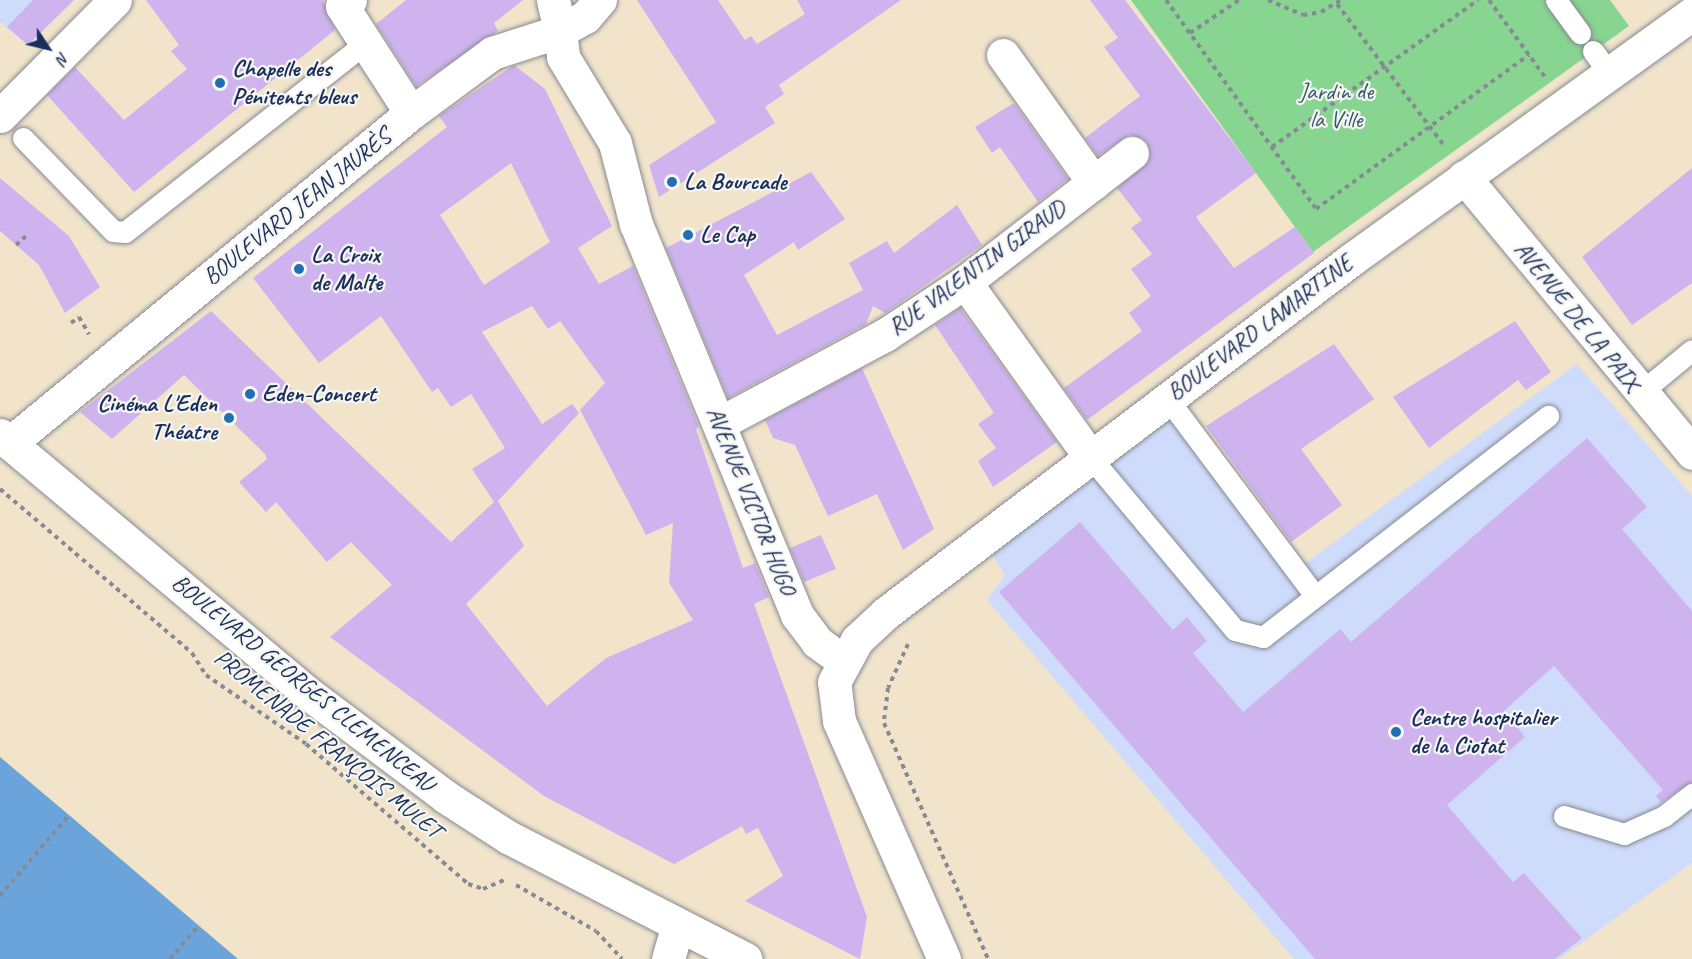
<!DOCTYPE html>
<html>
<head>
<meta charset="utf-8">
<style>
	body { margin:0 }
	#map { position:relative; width:1692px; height:959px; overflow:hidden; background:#f1e4cb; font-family:Caveat,sans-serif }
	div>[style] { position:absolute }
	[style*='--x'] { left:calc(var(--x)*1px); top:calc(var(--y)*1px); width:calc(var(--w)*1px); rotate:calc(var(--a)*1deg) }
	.built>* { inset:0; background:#cedbfa }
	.green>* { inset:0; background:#88d491 }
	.water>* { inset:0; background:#6ba4da }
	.building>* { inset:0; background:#cfb3ef }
	.path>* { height:4px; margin-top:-2px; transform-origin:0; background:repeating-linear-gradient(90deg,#868a94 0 4.5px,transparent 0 9px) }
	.roads { filter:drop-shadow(0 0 2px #868a94) drop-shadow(0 0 2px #868a94) }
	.service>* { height:21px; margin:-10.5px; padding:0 10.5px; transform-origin:10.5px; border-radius:10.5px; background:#fff }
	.pedestrian>* { height:33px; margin:-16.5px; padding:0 16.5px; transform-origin:16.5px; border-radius:16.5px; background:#fff }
	.minor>* { height:33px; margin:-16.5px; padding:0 16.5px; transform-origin:16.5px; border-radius:16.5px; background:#fff }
	.tertiary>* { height:33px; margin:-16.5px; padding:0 16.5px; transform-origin:16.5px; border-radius:16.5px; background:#fff }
	.dots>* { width:16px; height:16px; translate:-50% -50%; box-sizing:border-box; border:3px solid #f6f6f2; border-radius:50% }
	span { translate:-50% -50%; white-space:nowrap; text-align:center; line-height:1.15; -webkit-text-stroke:4.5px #f6f6f2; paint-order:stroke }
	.poi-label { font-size:24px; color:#1b2f5e; font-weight:700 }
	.left { translate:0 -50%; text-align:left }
	.right { translate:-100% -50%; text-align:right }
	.park-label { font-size:24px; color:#36586b }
	.street-label { font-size:24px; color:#1b2f5e }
	.north { position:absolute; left:18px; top:18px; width:60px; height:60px; -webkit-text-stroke:4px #f6f6f2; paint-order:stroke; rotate:125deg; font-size:16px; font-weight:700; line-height:24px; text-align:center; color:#1b2f5e }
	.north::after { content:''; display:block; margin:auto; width:21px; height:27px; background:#1b2f5e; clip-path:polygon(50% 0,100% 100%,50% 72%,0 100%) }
</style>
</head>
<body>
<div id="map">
	<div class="built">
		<div style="clip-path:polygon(0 0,74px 0,28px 45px,0 22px)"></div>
		<div style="clip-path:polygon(1577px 364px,1692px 496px,1692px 863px,1559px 959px,1294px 959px,987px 600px,1005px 575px,992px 554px,1187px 407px,1304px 564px)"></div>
	</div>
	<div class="green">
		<div style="clip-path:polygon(1131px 0,1610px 0,1629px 26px,1313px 252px)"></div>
	</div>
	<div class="water">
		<div style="clip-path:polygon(0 757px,69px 815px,238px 959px,0 959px)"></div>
	</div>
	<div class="building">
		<div style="clip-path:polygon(33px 0,74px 0,28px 45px,7px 27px)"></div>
		<div style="clip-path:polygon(146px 0,323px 0,335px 30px,134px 192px,47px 95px,75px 67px,124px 120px,187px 69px,171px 51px,179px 45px)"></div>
		<div style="clip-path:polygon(406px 0,523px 0,494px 23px,498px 31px,416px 86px,376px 24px)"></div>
		<div style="clip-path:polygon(637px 0,718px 0,745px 40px,751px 36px,757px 44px,805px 14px,797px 0,901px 0,779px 85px,784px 94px,765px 107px,775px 123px,659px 197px,649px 165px,716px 122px)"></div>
		<div style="clip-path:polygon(1090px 0,1125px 0,1256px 173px,1196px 217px,1234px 268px,1295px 227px,1314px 253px,1087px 420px,1064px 388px,1142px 331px,1129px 313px,1151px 296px,1131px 269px,1152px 254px,1131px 228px,1142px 220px,1117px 188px,1149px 161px,1147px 142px,1129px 135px,1098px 156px,1064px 109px,1085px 138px,1140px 96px,1104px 47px,1118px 38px)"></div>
		<div style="clip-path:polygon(evenodd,514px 65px,545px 89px,612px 226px,578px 248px,599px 284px,633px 266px,699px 427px,696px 429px,743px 568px,755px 563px,769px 597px,754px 604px,867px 917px,860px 959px,745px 901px,783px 876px,758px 828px,746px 834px,742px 826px,674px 864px,544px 796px,330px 637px,392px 585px,351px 542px,327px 562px,276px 502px,266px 512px,239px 482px,267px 459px,265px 454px,184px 375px,112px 439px,80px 412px,211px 311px,451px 542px,494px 502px,472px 469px,505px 448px,471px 394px,451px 407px,438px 388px,432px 392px,381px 316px,319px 363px,253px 278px,447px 127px,439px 116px,514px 65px,511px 163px,550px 242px,484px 285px,440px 215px,511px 163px,514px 65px,532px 306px,548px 329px,560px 321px,605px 383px,580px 410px,646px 535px,673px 523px,669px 583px,693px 620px,606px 658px,547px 706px,466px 604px,524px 546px,498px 501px,579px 413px,572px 404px,542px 424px,482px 332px,532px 306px)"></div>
		<div style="clip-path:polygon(1014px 103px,1068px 179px,1038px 202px,1000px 147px,992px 153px,975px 127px)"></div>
		<div style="clip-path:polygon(1692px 168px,1692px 283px,1632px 325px,1582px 257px)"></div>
		<div style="clip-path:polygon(811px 172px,845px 219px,798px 250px,794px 242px,744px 275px,777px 335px,863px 290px,849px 263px,887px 241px,894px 253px,957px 205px,982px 245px,885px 313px,873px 306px,866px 324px,728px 398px,666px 248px)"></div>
		<div style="clip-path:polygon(0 178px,69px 236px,100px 287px,65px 313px,39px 265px,0 231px)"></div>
		<div style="clip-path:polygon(960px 308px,1057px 442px,993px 487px,978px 461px,996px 448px,978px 424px,994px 413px,935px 325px)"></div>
		<div style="clip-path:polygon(1515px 321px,1551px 372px,1526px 390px,1518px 380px,1429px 448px,1393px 397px)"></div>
		<div style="clip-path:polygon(1334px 344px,1374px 399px,1301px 449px,1342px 505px,1291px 542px,1206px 426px)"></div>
		<div style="clip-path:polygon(862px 368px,934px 529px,903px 550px,877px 494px,828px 516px,795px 445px,773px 438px,765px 420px)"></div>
		<div style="clip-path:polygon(1587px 438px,1647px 507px,1622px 529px,1692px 611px,1692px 782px,1661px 802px,1656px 796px,1663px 790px,1554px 666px,1504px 711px,1525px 737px,1447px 805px,1513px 882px,1524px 873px,1582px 938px,1555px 959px,1315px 959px,999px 592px,1080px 522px,1173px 630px,1187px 617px,1207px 641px,1193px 653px,1243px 712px,1340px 629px,1351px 642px)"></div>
		<div style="clip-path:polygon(821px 535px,836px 569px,804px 582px,790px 548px)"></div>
	</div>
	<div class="path">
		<div style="--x:1166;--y:0;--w:257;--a:54.3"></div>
		<div style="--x:1316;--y:209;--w:263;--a:-35.9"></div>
		<div style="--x:1268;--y:0;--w:38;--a:23"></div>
		<div style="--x:1303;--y:15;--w:18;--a:-9"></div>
		<div style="--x:1321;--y:12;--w:23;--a:-31"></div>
		<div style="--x:1489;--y:0;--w:95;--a:54"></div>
		<div style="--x:1337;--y:4;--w:179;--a:52.9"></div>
		<div style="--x:1190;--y:33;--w:59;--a:-34"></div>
		<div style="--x:1272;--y:147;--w:253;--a:-35.5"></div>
		<div style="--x:16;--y:245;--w:13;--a:-42"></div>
		<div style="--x:71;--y:323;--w:10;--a:-37"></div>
		<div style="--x:79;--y:317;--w:20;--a:60"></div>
		<div style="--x:0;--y:489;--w:253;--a:40.5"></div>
		<div style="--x:192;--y:653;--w:26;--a:58"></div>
		<div style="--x:206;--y:675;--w:121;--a:34.6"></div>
		<div style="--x:306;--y:744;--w:214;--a:40.8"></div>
		<div style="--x:468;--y:884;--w:16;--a:18"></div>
		<div style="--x:483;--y:889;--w:26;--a:-23"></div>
		<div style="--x:908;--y:644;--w:48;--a:114.4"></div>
		<div style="--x:888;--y:688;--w:35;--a:97"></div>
		<div style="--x:884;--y:723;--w:258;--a:66.2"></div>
		<div style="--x:516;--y:885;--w:92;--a:29.9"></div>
		<div style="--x:596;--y:931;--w:38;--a:47"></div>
		<div style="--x:0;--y:896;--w:106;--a:-49.6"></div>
		<div style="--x:170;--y:959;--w:45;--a:-49.5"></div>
	</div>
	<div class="roads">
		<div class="service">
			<div style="--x:1556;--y:0;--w:41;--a:54"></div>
			<div style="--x:1593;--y:51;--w:29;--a:54"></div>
			<div style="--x:23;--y:138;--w:129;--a:45.9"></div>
			<div style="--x:113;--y:231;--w:12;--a:5"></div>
			<div style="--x:125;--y:232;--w:305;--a:-38.2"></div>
			<div style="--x:1640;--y:393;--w:67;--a:-39.6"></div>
			<div style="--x:1167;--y:398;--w:247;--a:53.2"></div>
			<div style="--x:1091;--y:458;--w:224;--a:50.1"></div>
			<div style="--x:1235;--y:630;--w:29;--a:14"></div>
			<div style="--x:1263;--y:637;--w:361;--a:-37.8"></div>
			<div style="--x:1564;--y:816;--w:63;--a:16.7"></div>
			<div style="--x:1624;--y:834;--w:44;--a:-24.2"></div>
			<div style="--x:1664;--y:816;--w:36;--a:-38"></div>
		</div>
		<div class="pedestrian">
			<div style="--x:553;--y:0;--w:32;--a:77"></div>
		</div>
		<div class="minor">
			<div style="--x:350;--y:0;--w:10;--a:143"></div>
			<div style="--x:342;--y:6;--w:127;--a:57.2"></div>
			<div style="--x:1003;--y:55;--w:157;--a:54.6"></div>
			<div style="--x:0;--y:116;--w:163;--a:-45.2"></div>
			<div style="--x:1464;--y:177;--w:358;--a:50.4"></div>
			<div style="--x:965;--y:282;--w:216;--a:54.4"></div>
			<div style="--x:720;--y:423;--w:187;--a:-28.1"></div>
			<div style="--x:885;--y:335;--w:96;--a:-33.5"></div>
			<div style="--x:965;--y:282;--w:211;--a:-37.7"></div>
			<div style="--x:10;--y:443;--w:519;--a:-39.45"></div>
			<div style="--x:411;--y:113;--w:101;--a:-36.5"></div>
			<div style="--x:492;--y:53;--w:71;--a:-17.9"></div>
		</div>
		<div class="tertiary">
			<div style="--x:600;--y:0;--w:23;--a:131"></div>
			<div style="--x:585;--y:17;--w:29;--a:151"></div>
			<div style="--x:560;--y:31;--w:26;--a:83"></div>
			<div style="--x:563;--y:57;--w:100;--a:58.8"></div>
			<div style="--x:615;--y:143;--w:84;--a:75.5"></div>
			<div style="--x:636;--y:224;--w:423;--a:67.6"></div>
			<div style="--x:797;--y:615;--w:34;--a:53"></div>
			<div style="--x:817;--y:642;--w:31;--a:36"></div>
			<div style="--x:0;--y:435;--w:398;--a:40"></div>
			<div style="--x:305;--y:691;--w:176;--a:36.9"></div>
			<div style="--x:446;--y:797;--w:74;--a:32.8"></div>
			<div style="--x:508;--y:837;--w:267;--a:27.2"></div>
			<div style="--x:668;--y:959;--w:35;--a:-74"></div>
			<div style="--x:944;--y:959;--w:260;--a:-113.8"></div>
			<div style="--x:839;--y:721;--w:39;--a:-97"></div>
			<div style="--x:834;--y:682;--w:48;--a:-61.3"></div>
			<div style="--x:857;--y:640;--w:40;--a:-43"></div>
			<div style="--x:886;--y:613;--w:585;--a:-37.22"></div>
			<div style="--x:1352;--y:259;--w:419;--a:-35.8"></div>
		</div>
	</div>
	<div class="dots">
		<div style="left:220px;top:83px;background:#1f6fb2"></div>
		<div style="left:672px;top:182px;background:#1f6fb2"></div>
		<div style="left:688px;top:235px;background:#1f6fb2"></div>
		<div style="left:299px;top:269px;background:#1f6fb2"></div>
		<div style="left:250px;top:394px;background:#1f6fb2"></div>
		<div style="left:229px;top:418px;background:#1f6fb2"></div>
		<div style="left:1396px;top:732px;background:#1f6fb2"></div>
	</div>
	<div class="poi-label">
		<span class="left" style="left:232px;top:83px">Chapelle des<br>Pénitents bleus</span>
		<span class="left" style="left:684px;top:182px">La Bourcade</span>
		<span class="left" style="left:700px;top:235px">Le Cap</span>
		<span class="left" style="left:311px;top:269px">La Croix<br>de Malte</span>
		<span class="left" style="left:262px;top:394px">Eden-Concert</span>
		<span class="right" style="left:217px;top:418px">Cinéma L'Eden<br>Théatre</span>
		<span class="left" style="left:1410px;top:732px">Centre hospitalier<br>de la Ciotat</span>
	</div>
	<div class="park-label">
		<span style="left:1336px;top:106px">Jardin de<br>la Ville</span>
	</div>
	<div class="street-label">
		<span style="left:297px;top:207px;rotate:-39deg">BOULEVARD JEAN JAURÈS</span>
		<span style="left:977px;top:268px;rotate:-36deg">RUE VALENTIN GIRAUD</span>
		<span style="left:1577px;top:316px;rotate:51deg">AVENUE DE LA PAIX</span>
		<span style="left:1260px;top:328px;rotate:-37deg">BOULEVARD LAMARTINE</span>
		<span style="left:751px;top:501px;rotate:68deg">AVENUE VICTOR HUGO</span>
		<span style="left:303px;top:683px;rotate:39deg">BOULEVARD GEORGES CLEMENCEAU</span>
		<span style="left:328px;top:744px;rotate:39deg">PROMENADE FRANÇOIS MULET</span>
	</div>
	<div class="north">N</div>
</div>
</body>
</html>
